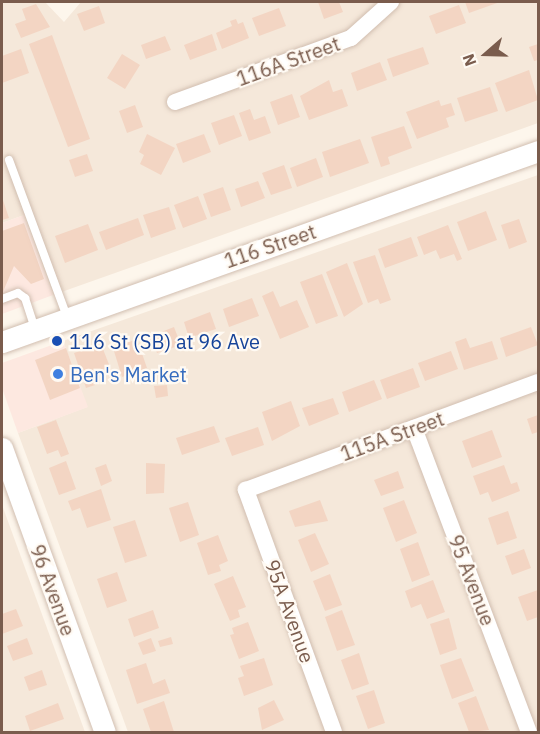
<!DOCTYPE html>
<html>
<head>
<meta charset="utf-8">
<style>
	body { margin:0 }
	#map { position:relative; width:540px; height:734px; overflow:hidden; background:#fdf6ec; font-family:"IBM Plex Sans",sans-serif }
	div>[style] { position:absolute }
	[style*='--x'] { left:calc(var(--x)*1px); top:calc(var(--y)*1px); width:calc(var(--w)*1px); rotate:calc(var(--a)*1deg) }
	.residential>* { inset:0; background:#f5e8da }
	.commercial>* { inset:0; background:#fde8e0 }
	.building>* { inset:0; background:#f3d5c3 }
	.roads { filter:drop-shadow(0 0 2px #d1beb0) drop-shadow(0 0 2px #d1beb0) }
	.service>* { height:8px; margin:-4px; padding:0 4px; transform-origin:4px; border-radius:4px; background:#fff }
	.minor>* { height:16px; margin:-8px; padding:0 8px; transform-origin:8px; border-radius:8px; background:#fff }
	.tertiary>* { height:21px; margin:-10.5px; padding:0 10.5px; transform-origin:10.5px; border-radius:10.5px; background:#fff }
	.dots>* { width:16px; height:16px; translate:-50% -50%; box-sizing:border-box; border:3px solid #fffaf3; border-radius:50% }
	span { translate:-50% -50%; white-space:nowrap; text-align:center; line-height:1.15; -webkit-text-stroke:4.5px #fffaf3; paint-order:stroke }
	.street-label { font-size:20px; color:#7a5c4d }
	.transit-label { font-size:20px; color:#164399 }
	.left { translate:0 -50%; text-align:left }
	.shop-label { font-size:20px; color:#366cbe }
	.frame { position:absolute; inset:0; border:3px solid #7a5c4d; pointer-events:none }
	.north { position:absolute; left:456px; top:24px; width:60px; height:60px; -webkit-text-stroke:4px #fffaf3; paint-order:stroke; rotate:250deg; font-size:16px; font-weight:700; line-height:24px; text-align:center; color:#7a5c4d }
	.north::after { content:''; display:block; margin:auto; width:21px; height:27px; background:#7a5c4d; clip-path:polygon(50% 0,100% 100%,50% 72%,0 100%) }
</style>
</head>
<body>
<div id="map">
	<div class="residential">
		<div style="clip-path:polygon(2px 2px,45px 2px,64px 22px,81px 2px,538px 2px,538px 123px,53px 295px,24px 215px,2px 223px)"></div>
		<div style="clip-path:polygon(538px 175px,538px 732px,128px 732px,18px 433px,87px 407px,63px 341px)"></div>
		<div style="clip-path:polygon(2px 505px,85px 732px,2px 732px)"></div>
	</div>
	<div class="commercial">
		<div style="clip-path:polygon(24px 215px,53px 295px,2px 314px,2px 223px)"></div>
		<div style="clip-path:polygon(63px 341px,88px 407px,18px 433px,2px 388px,2px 363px)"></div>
	</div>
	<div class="building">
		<div style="clip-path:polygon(318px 2px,339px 2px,343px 12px,324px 19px)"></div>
		<div style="clip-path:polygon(465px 2px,500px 2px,469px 13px)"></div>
		<div style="clip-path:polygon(36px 4px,50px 27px,21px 38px,15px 24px,26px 20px,22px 9px)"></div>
		<div style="clip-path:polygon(459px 5px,466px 23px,436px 34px,429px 16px)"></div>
		<div style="clip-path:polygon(99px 6px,105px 23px,84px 31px,77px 14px)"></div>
		<div style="clip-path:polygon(279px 8px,286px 26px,259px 36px,252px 18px)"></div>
		<div style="clip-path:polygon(236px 19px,238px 24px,243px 22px,249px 38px,222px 49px,216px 33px,232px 26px,230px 21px)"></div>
		<div style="clip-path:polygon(212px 34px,217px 50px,190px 60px,184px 45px)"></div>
		<div style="clip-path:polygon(52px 35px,90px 139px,68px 147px,29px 44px)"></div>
		<div style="clip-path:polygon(165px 36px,171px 50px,146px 59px,141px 45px)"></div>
		<div style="clip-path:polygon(538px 44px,538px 60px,534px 61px,529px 47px)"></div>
		<div style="clip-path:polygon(423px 47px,429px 64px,393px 77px,387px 59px)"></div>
		<div style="clip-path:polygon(21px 49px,29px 73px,2px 83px,2px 56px)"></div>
		<div style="clip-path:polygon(122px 54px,140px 65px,125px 89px,107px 78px)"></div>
		<div style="clip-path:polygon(380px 62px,387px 80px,357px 91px,351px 73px)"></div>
		<div style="clip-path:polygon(529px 70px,538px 100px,506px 112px,495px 83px)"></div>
		<div style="clip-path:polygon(329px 80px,333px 92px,342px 89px,348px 106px,309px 120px,300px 96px)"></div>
		<div style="clip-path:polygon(490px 87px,498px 111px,465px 122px,457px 98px)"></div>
		<div style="clip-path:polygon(292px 94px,300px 117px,278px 125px,270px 102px)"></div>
		<div style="clip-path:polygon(439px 100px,441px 106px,451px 103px,455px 115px,446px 118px,449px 127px,417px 139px,406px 112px)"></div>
		<div style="clip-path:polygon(135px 105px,143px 127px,127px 133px,119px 111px)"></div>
		<div style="clip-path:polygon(250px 109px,254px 120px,265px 116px,271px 133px,249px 141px,239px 113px)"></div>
		<div style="clip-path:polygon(234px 115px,242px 136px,219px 145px,211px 123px)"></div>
		<div style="clip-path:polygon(404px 126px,412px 148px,388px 157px,390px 164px,381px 167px,371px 137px)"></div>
		<div style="clip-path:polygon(147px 134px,175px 148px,161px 175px,140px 164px,144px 155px,139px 152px)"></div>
		<div style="clip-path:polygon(204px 134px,211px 152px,183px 163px,176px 144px)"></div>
		<div style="clip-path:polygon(360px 139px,369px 163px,330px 177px,322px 152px)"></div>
		<div style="clip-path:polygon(87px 154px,93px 171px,75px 177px,69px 160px)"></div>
		<div style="clip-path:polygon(316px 158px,323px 177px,297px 187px,290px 168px)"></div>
		<div style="clip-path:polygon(284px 165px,292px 188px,271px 195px,262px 173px)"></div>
		<div style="clip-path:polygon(258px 181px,265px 198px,241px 207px,235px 189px)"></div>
		<div style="clip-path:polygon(223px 187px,231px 210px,211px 217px,203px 194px)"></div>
		<div style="clip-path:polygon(198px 196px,207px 219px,183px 228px,174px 205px)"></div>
		<div style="clip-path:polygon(2px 197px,9px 218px,2px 220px)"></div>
		<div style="clip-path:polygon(169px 207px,176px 229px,151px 238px,143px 215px)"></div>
		<div style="clip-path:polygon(486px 211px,497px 240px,468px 251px,457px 222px)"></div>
		<div style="clip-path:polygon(138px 218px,144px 235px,106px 250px,99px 232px)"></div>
		<div style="clip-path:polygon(519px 219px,527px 242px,509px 249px,501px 225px)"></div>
		<div style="clip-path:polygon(24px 223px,44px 279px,31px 284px,14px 266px,2px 294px,2px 231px)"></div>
		<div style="clip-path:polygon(88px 224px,98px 250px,65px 263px,55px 236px)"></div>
		<div style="clip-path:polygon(448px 225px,462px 259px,457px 261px,454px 254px,440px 259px,436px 250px,424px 255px,417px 237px)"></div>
		<div style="clip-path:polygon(411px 237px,418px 256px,385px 268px,378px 249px)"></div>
		<div style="clip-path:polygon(375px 255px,391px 300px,380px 304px,378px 299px,368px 303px,353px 262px)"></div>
		<div style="clip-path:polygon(347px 263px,363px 304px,344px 317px,326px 272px)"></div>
		<div style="clip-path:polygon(322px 274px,338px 316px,316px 324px,300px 282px)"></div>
		<div style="clip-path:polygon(273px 291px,280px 307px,297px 300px,309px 327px,280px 339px,262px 296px)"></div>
		<div style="clip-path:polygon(252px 298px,259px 316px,229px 327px,223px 309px)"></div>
		<div style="clip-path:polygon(210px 312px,216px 329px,189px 338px,184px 322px)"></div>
		<div style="clip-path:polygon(174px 327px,181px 345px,157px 353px,151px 336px)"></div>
		<div style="clip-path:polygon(531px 327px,538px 345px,506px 357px,500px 338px)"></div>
		<div style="clip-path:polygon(466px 338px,470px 348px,492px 341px,498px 359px,464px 370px,455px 342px)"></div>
		<div style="clip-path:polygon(137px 339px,147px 368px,122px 377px,113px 348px)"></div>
		<div style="clip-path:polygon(101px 344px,110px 367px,91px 374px,95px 385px,86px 388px,74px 353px)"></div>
		<div style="clip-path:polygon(66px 348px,80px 388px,50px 400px,35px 360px)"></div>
		<div style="clip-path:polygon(451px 351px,458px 369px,425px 381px,418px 363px)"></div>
		<div style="clip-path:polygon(413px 368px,420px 387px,387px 399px,380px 380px)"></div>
		<div style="clip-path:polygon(374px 380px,382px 399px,349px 412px,342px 392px)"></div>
		<div style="clip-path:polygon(167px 385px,168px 396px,156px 398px,154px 386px)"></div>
		<div style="clip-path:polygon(333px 398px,339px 414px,309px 426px,302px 408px)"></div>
		<div style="clip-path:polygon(291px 401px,300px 426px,272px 441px,262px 412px)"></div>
		<div style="clip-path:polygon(538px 415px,538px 432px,532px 434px,527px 419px)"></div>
		<div style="clip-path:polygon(56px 420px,69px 454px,61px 457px,58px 450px,47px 454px,37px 427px)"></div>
		<div style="clip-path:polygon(214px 426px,220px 442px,182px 455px,176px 438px)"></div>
		<div style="clip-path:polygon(258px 427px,264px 445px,232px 456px,225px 438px)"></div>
		<div style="clip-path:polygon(492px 430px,502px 457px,472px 468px,462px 441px)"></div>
		<div style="clip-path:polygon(66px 461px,76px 489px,59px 495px,49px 468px)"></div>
		<div style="clip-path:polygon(146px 463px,165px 464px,164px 493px,146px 494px)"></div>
		<div style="clip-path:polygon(106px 464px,112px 481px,101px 486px,95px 468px)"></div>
		<div style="clip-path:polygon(504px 465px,511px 484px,517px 482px,520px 491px,492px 502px,488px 492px,480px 495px,473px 476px)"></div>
		<div style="clip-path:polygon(398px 471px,404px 488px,381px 496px,374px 480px)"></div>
		<div style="clip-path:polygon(101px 489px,111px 520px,87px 528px,80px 508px,72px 511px,68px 501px)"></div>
		<div style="clip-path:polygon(320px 500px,328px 521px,295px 527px,289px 511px)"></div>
		<div style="clip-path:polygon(404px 500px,417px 533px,396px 542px,383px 508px)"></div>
		<div style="clip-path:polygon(188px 502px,199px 535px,180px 542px,169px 508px)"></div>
		<div style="clip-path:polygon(508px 511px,517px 538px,497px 545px,488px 518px)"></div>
		<div style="clip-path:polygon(135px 520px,147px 556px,125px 563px,113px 527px)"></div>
		<div style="clip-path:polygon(315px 533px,329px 564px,311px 572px,298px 540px)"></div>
		<div style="clip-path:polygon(218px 535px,228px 561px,219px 565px,221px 571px,208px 575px,197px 543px)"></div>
		<div style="clip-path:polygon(418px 542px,430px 575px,412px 582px,400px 549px)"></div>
		<div style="clip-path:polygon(524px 549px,531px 568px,512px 575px,505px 556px)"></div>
		<div style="clip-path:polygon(117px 572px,127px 601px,107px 608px,97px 579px)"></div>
		<div style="clip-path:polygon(330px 574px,342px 605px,325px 611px,313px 581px)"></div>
		<div style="clip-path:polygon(233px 576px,246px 607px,238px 610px,240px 617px,230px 621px,214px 584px)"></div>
		<div style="clip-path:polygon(433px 580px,445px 612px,427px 619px,421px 604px,411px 608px,405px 591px)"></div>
		<div style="clip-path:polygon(538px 590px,538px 617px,527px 621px,518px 597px)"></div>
		<div style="clip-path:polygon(16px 609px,23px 626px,2px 634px,2px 614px)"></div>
		<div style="clip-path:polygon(153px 610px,159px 628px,134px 637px,128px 619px)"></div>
		<div style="clip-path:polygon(342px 610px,355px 645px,337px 651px,325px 617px)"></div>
		<div style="clip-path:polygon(449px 618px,457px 649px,440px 655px,430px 624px)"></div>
		<div style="clip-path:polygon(248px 622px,259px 651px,239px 659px,230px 635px,234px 634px,232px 628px)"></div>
		<div style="clip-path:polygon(171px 637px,173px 644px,160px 647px,158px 641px)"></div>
		<div style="clip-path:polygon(27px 638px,33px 654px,13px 661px,7px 646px)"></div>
		<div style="clip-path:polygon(151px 638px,156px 651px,143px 655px,138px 643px)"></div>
		<div style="clip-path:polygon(359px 653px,369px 684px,352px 690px,341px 660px)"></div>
		<div style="clip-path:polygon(264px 658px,273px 685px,244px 696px,238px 678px,244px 676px,240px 666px)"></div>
		<div style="clip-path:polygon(461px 658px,474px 691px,452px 699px,440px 665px)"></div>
		<div style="clip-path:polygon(146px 663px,153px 684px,165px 679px,170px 693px,137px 704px,126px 670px)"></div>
		<div style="clip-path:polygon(42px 670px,47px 685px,29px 691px,24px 677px)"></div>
		<div style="clip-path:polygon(374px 690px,385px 723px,368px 729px,356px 696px)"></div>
		<div style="clip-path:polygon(476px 696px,489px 730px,469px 732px,458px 703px)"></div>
		<div style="clip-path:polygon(274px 700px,284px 720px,262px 730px,258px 708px)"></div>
		<div style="clip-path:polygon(164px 701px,174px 732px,151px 732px,143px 709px)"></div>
		<div style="clip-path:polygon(58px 703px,64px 719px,30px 731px,25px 716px)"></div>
	</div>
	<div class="roads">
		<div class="service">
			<div style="--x:9;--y:160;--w:167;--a:69.7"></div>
			<div style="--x:2;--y:299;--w:17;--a:-21"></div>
			<div style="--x:18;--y:293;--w:9;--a:36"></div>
			<div style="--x:25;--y:298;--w:33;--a:72"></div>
		</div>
		<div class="minor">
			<div style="--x:175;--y:102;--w:187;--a:-20"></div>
			<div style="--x:351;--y:38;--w:54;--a:-42"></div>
			<div style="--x:414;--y:428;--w:325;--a:69.3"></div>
			<div style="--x:334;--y:732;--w:258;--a:-110"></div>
			<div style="--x:246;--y:490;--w:311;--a:-20.3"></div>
		</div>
		<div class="tertiary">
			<div style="--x:2;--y:342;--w:569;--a:-19.61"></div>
			<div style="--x:2;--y:448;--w:302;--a:70.1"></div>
		</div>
	</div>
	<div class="dots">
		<div style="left:57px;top:341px;background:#1a4fb4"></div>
		<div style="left:58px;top:374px;background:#3f7fe0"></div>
	</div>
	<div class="street-label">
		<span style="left:288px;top:61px;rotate:-20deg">116A Street</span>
		<span style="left:270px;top:246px;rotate:-19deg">116 Street</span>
		<span style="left:392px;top:436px;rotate:-20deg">115A Street</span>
		<span style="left:472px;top:580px;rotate:69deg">95 Avenue</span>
		<span style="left:53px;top:590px;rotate:70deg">96 Avenue</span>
		<span style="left:290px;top:611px;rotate:70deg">95A Avenue</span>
	</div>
	<div class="transit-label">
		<span class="left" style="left:69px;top:341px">116 St (SB) at 96 Ave</span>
	</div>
	<div class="shop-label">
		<span class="left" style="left:70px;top:374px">Ben's Market</span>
	</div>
	<div class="frame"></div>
	<div class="north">N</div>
</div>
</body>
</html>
